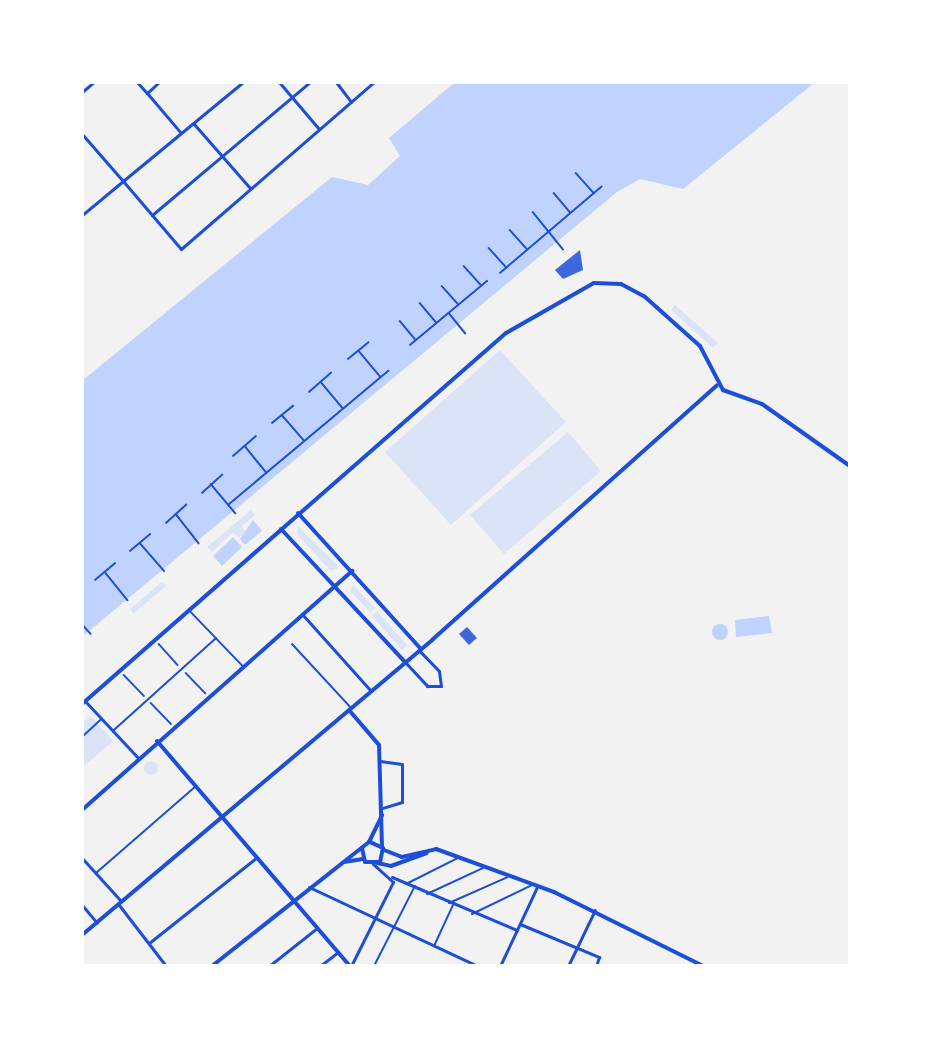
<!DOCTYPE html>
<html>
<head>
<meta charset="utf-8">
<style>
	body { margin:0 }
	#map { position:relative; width:932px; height:1048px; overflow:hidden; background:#f2f2f2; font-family:"Crimson Pro",serif }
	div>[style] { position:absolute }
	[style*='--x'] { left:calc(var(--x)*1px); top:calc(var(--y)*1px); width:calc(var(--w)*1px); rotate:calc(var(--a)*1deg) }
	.green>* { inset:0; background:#dbe4f7 }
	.round { border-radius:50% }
	.water>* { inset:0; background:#bfd3fe }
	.building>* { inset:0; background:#3d67dc }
	.path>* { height:1.5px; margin:-0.75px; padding:0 0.75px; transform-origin:0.75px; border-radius:0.75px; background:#1d4ed8 }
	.service>* { height:1.5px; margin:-0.75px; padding:0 0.75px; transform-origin:0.75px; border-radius:0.75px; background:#1d4ed8 }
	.pedestrian>* { height:2px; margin:-1px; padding:0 1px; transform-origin:1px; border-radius:1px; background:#1d4ed8 }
	.minor>* { height:3px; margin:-1.5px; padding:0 1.5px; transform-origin:1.5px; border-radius:1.5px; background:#1d4ed8 }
	.tertiary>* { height:4px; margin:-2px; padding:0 2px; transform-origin:2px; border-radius:2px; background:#1d4ed8 }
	span { translate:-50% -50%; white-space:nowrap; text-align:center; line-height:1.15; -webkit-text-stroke:6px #fff; paint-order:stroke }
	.frame { position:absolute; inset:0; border:84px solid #fff; pointer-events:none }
</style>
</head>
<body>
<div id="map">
	<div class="green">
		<div style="clip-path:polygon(675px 305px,718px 343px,713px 348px,671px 310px)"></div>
		<div style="clip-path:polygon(500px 350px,566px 422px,451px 525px,385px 452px)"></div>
		<div style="clip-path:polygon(568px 432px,601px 471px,504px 554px,470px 515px)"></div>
		<div style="clip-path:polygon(251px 510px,255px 515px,242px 526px,245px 532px,239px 538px,233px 532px,212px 552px,207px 547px)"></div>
		<div style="clip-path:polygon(298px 526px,337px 565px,337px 569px,330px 570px,297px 534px)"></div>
		<div style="clip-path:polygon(162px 582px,166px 586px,133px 614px,130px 609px)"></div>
		<div style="clip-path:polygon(353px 585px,375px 608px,370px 612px,350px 591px)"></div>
		<div style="clip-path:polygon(377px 611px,407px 645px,402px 650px,372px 616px)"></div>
		<div style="clip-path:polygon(91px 716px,113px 741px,83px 767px,82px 723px)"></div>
		<div class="round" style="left:144px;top:761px;width:14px;height:14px"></div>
	</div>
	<div class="water">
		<div style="clip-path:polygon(454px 83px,814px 83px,683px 189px,640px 179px,617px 192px,83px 636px,83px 380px,332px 177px,368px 185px,400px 156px,389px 138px)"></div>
		<div style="clip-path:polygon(253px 520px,262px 531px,245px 545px,240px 539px)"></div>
		<div style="clip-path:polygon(233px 537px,242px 547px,222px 566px,213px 556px)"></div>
		<div style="clip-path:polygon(769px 616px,772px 633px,736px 637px,735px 620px)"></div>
		<div class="round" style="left:712px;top:624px;width:16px;height:16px"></div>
	</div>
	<div class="building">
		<div style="clip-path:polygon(580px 250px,583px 270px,563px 279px,555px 270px)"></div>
		<div style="clip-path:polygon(467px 627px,477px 638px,469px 645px,459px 634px)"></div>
	</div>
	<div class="path">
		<div style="--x:576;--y:173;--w:27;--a:48"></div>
		<div style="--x:554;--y:193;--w:25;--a:50"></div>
		<div style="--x:533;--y:212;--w:48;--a:51"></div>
		<div style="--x:510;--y:230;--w:25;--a:48"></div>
		<div style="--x:489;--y:248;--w:25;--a:48"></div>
		<div style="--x:464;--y:266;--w:25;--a:48"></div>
		<div style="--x:500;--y:273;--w:133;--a:-40.4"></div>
		<div style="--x:442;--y:286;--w:24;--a:48"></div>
		<div style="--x:420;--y:303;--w:25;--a:50"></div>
		<div style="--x:449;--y:313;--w:26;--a:51"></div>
		<div style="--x:400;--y:321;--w:23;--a:50"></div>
		<div style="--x:410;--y:345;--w:100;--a:-39.7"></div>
		<div style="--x:359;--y:351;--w:33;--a:50"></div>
		<div style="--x:348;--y:359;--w:26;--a:-39"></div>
		<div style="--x:321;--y:382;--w:34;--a:50"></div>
		<div style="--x:309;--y:392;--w:29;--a:-41"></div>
		<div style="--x:282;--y:415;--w:33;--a:49"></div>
		<div style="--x:272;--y:423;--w:27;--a:-39"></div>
		<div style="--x:245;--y:446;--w:33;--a:51"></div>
		<div style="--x:233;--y:456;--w:30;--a:-41"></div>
		<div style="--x:211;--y:484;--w:38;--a:50"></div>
		<div style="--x:202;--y:493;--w:27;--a:-42"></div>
		<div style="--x:228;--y:505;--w:209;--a:-39.9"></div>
		<div style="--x:176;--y:514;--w:37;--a:52"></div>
		<div style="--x:166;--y:523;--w:27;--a:-42"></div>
		<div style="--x:140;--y:543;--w:37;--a:49"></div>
		<div style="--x:130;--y:551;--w:26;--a:-40"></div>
		<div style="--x:105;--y:572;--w:36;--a:51"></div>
		<div style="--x:95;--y:580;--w:26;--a:-40"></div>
		<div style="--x:82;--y:624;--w:13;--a:48"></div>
		<div style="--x:159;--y:644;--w:28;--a:48"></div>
		<div style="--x:186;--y:673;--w:28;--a:46"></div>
		<div style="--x:124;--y:675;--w:29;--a:46"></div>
		<div style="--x:151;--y:703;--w:29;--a:46"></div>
	</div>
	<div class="service">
		<div style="--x:191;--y:612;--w:74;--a:46.1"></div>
		<div style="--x:114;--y:730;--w:137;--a:-42"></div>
	</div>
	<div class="pedestrian">
		<div style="--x:292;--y:644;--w:87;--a:47.3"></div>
		<div style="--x:82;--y:737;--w:26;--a:-43"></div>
		<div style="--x:96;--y:873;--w:131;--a:-41"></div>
		<div style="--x:408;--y:883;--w:56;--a:-26.6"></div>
		<div style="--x:427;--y:894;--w:62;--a:-24.9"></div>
		<div style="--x:449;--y:903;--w:64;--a:-23.8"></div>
		<div style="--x:472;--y:914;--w:67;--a:-25.8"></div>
		<div style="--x:434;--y:946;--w:45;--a:-65.1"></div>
		<div style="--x:374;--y:966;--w:90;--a:-62.9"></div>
	</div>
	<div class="minor">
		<div style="--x:137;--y:82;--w:15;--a:48"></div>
		<div style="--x:159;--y:82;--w:16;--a:137"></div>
		<div style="--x:147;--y:93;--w:52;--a:49.6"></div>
		<div style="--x:243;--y:82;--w:156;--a:140.5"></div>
		<div style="--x:123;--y:181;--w:89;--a:49.5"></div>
		<div style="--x:181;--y:249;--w:255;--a:-40.9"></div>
		<div style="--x:279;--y:82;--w:62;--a:49.6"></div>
		<div style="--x:336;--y:82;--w:25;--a:53"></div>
		<div style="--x:82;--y:92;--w:16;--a:-40"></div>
		<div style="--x:194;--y:124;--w:85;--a:48.8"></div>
		<div style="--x:82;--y:134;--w:62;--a:48.9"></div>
		<div style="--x:123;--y:181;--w:53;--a:140.3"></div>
		<div style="--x:152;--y:215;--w:207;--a:-40.1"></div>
		<div style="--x:302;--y:614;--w:103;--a:48.1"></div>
		<div style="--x:405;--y:662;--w:33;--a:47"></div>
		<div style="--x:427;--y:686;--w:14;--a:0"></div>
		<div style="--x:441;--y:686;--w:15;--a:-98"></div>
		<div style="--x:439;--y:671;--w:28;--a:-134"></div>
		<div style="--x:85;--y:701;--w:79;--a:47"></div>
		<div style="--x:380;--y:761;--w:22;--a:8"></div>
		<div style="--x:402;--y:764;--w:38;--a:90"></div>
		<div style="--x:402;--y:802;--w:21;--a:163"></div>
		<div style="--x:82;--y:858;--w:58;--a:47.8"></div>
		<div style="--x:392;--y:877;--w:136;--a:23"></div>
		<div style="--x:309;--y:887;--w:187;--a:25.1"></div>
		<div style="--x:82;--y:905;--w:23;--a:50"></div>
		<div style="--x:119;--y:905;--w:77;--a:52.4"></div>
		<div style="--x:520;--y:924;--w:86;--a:22.7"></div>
		<div style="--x:599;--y:957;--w:9;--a:108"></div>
		<div style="--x:149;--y:943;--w:137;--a:-38.5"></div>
		<div style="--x:269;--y:966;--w:61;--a:-38.4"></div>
		<div style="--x:320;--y:966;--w:23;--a:-38"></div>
		<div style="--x:351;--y:966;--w:94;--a:-63.4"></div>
		<div style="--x:393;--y:882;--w:27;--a:-138"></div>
		<div style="--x:500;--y:966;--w:87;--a:-64.9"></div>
		<div style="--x:568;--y:966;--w:62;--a:-64.3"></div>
	</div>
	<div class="tertiary">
		<div style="--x:298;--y:513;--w:183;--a:47.9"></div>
		<div style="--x:281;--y:529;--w:182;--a:47"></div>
		<div style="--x:82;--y:704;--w:563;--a:-41.19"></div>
		<div style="--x:506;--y:333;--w:101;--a:-29.6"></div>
		<div style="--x:594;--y:283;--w:27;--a:2"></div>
		<div style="--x:621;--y:284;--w:26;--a:28"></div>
		<div style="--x:644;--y:296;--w:75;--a:41.8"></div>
		<div style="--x:700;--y:346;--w:50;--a:62.4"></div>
		<div style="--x:723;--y:390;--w:41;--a:19.7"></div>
		<div style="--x:762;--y:404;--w:108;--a:35.2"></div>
		<div style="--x:349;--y:710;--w:46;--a:49.4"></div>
		<div style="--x:379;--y:745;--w:101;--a:88.3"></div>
		<div style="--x:157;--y:741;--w:296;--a:49.4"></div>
		<div style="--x:82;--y:810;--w:361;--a:-41.5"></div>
		<div style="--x:362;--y:848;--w:14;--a:78"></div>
		<div style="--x:365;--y:862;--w:15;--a:0"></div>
		<div style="--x:380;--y:862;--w:14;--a:-78"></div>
		<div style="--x:383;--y:848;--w:14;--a:-155"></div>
		<div style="--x:384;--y:850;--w:19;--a:21"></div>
		<div style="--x:402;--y:857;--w:35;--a:-13"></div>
		<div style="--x:436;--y:849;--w:126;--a:20"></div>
		<div style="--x:554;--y:892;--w:166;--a:26.4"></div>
		<div style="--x:344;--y:862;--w:19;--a:-9"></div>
		<div style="--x:377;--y:863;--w:14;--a:12"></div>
		<div style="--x:391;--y:866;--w:38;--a:-20"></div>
		<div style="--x:82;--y:935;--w:458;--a:-40.1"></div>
		<div style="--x:432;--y:640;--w:382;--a:-41.8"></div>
		<div style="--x:212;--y:966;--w:200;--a:-38.3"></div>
		<div style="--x:369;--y:842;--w:30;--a:-64"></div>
	</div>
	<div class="frame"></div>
</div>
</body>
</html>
